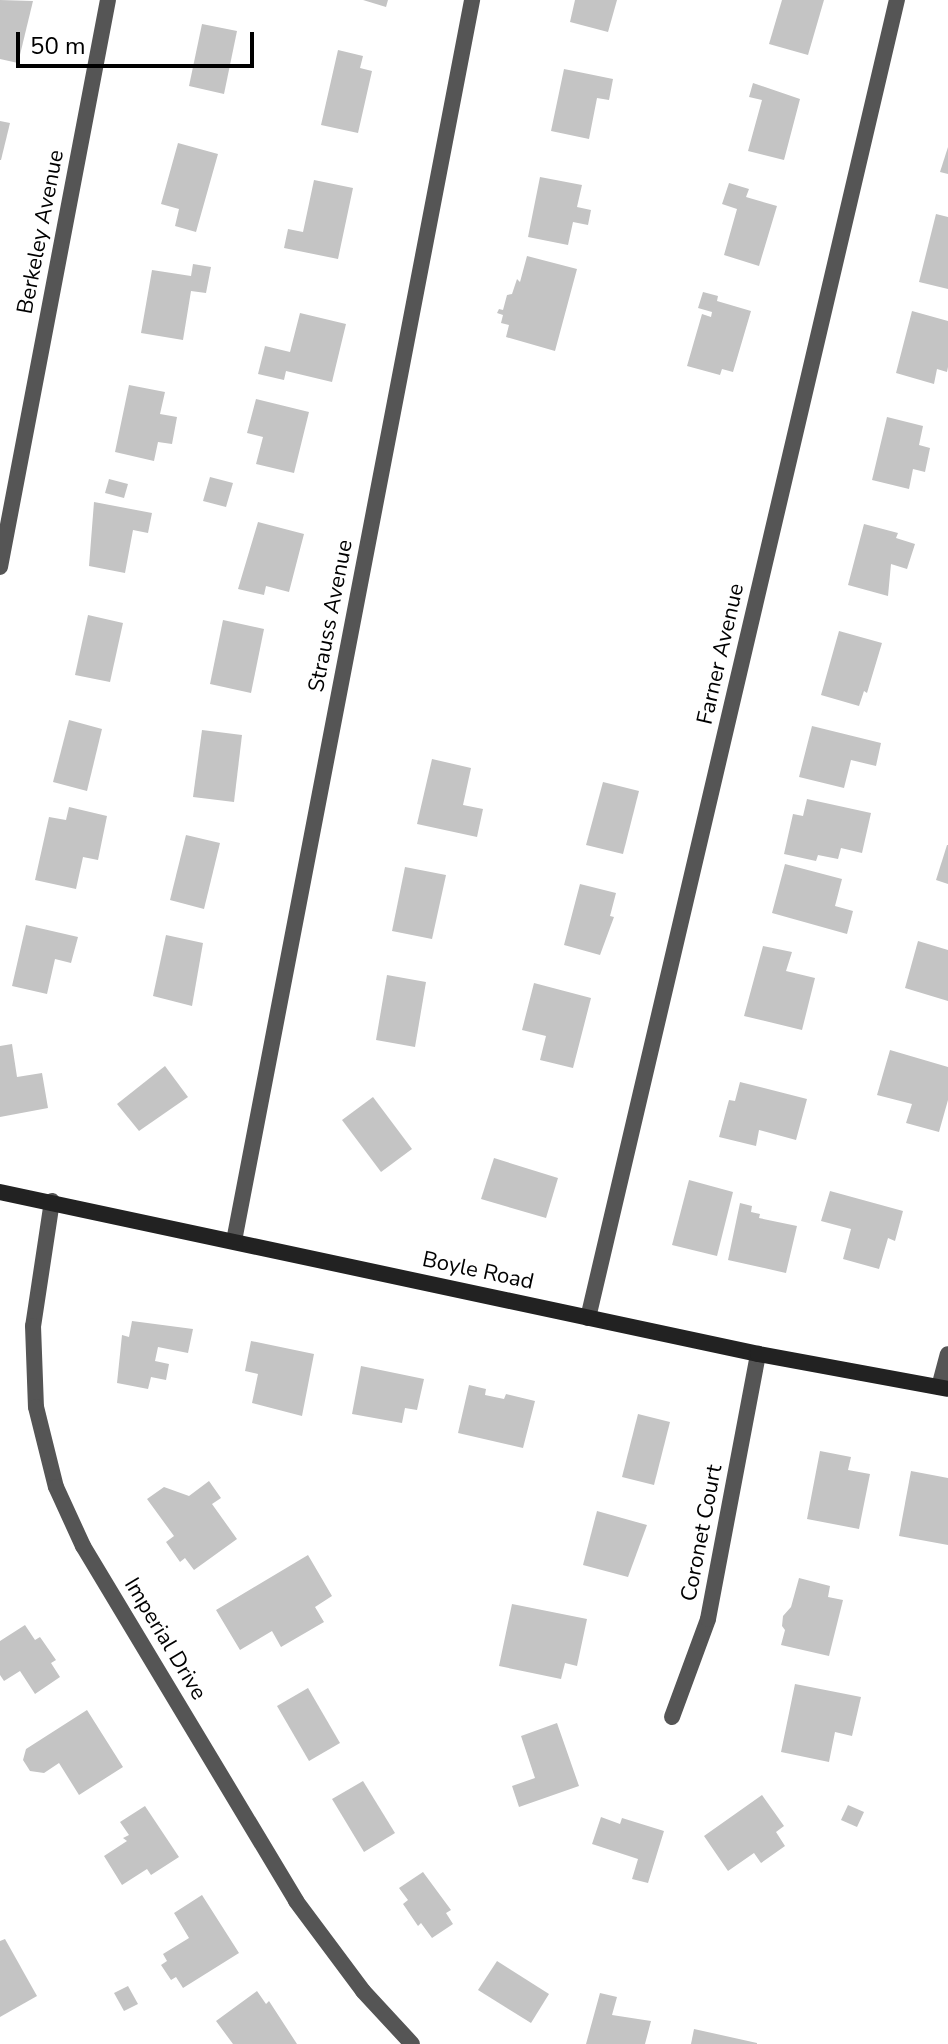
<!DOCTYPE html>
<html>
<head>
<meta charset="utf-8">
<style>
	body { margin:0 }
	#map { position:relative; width:948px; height:2044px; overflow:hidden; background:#fff; font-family:"Nunito Sans",sans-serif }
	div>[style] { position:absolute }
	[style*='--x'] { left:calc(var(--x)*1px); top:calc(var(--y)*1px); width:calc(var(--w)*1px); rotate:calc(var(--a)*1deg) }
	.building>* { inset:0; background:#c4c4c4 }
	.street>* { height:16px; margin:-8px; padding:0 8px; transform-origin:8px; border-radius:8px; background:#555 }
	.secondary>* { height:16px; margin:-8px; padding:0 8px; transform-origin:8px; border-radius:8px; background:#222 }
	span { translate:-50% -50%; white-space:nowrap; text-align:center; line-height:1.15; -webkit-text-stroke:7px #fff; paint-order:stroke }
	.street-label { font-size:22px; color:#000 }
	.scale { position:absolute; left:16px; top:32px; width:238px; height:36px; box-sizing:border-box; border:4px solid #000; border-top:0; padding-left:10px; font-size:24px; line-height:28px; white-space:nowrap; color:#000; -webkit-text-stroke:6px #fff; paint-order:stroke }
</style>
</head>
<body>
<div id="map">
	<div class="building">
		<div style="clip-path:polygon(0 0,33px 1px,18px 63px,0 59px)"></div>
		<div style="clip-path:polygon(363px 0,388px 0,386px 7px)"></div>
		<div style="clip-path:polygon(575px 0,617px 0,608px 32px,570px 22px)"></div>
		<div style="clip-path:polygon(782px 0,824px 0,808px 55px,769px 44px)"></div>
		<div style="clip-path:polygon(202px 24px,237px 31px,224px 94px,189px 86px)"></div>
		<div style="clip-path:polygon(338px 50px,363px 56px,360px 68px,372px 71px,358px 133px,321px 125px)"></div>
		<div style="clip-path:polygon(564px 69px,613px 79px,609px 100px,597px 98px,589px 139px,551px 131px)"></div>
		<div style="clip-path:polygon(753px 83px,800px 99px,784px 160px,748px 151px,762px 100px,749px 97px)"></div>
		<div style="clip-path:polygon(0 121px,10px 123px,1px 160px,0 160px)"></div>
		<div style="clip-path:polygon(178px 143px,218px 154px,196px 232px,175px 226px,179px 209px,161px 204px)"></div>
		<div style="clip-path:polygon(948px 147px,948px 174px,940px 172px)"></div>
		<div style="clip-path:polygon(540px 177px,582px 185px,577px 207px,591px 210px,588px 225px,573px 222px,568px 245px,528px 237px)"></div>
		<div style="clip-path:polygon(314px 180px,353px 188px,338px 259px,284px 248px,288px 229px,303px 232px)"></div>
		<div style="clip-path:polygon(729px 183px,749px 189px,746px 197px,777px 206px,759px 266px,724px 255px,737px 209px,722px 204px)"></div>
		<div style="clip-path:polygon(936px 214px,948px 217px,948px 289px,919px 282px)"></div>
		<div style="clip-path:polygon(527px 256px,577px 269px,555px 351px,506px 337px,509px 325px,501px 323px,503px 315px,497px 313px,499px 309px,503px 310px,507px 295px,512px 294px,517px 279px,520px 282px)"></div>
		<div style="clip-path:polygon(193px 264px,211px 267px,206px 293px,191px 291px,183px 340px,141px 333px,152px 270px,191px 276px)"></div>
		<div style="clip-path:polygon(703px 292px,718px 296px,717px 301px,751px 311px,733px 372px,722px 369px,720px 375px,687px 366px,702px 314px,711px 317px,712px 312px,698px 308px)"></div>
		<div style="clip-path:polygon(912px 311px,948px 321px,948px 367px,947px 372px,937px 369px,934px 384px,896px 373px)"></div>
		<div style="clip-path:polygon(300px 313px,346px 324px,332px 382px,286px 371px,284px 380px,258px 374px,265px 346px,290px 352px)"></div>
		<div style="clip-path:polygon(129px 385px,165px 392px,160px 414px,177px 417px,172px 444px,158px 442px,154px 461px,115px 452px)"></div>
		<div style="clip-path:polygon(256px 399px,309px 412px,294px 473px,256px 464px,263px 437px,247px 433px)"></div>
		<div style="clip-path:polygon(887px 417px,923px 426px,919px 445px,930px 448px,925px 472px,913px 469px,909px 489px,872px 480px)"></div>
		<div style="clip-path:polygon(210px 477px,233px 483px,226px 507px,203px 501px)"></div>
		<div style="clip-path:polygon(109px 479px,128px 484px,124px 498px,105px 493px)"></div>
		<div style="clip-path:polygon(94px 502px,152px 513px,148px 533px,133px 530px,125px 573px,89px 566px)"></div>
		<div style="clip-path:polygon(258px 522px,304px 534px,289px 592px,266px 586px,264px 595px,238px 589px)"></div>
		<div style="clip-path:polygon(864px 524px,898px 533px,896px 538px,915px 544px,907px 569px,891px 564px,888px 596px,848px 585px)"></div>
		<div style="clip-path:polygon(88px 615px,123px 623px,110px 682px,75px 675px)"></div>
		<div style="clip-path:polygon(223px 620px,264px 629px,251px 693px,210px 684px)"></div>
		<div style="clip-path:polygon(839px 631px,882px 643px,867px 693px,864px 691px,859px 706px,821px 695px)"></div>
		<div style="clip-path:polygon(69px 720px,102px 729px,87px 791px,53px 782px)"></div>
		<div style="clip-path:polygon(812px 726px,881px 743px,876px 766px,851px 760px,844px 788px,799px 777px)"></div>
		<div style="clip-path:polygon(202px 730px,242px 735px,234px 802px,193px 797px)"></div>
		<div style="clip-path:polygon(432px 759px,471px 768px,463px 805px,483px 809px,477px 837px,417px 824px)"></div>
		<div style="clip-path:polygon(603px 782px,639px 791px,623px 854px,586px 845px)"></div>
		<div style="clip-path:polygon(807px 799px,871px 813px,862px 853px,841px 848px,838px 859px,818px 855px,816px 861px,784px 854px,793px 814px,803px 816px)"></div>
		<div style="clip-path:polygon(69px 807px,107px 816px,98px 860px,83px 857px,76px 889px,35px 880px,49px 817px,66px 820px)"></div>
		<div style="clip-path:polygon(186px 835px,220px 843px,204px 909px,170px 900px)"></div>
		<div style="clip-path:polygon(947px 845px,948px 845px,948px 884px,936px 880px)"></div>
		<div style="clip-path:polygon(785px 864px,842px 879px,835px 906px,853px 911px,847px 934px,772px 913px)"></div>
		<div style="clip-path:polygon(405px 867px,446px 875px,432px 939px,392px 931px)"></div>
		<div style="clip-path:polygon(580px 884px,616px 893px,610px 916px,614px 917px,600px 955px,564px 945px)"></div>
		<div style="clip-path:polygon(26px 925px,78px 937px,71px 963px,55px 959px,47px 994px,12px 986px)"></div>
		<div style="clip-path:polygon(166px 935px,203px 943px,192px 1006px,153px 996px)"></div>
		<div style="clip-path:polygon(918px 941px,948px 950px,948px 1001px,905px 988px)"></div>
		<div style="clip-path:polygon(763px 946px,792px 952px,786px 971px,815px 978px,802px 1030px,744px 1016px)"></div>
		<div style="clip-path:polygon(387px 975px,426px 982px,415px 1047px,376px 1040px)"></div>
		<div style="clip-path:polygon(534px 983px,591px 998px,573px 1068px,540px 1060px,546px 1036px,522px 1030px)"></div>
		<div style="clip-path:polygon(12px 1044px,17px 1077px,42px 1073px,48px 1108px,0 1117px,0 1046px)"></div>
		<div style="clip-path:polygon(890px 1050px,948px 1067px,948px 1100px,939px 1132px,906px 1123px,912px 1104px,877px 1095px)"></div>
		<div style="clip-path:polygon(165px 1066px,188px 1097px,139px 1131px,117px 1104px)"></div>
		<div style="clip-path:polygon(740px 1082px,807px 1099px,796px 1140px,759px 1130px,756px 1146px,719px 1137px,729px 1100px,735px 1101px)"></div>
		<div style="clip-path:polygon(373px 1097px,412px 1149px,381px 1172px,342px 1120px)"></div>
		<div style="clip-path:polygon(494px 1158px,558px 1178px,546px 1218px,481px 1199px)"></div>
		<div style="clip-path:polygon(689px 1180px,733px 1192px,717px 1256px,672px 1245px)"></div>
		<div style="clip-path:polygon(830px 1191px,903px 1211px,895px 1241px,888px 1238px,879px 1269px,843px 1259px,851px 1229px,821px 1221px)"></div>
		<div style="clip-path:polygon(740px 1203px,752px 1206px,751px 1212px,760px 1214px,759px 1218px,797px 1226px,786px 1273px,728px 1260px)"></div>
		<div style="clip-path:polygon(132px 1321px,193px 1329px,188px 1353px,158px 1347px,155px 1361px,169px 1364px,166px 1380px,151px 1377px,148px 1389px,117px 1383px,122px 1335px,129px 1337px)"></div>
		<div style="clip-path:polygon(251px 1341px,314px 1354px,302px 1416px,252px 1403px,258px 1374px,245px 1371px)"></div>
		<div style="clip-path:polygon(361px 1366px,424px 1379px,417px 1410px,405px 1408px,402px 1423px,352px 1414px)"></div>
		<div style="clip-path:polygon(469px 1385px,486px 1389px,485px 1395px,504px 1399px,506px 1394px,535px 1401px,523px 1448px,458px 1433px)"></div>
		<div style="clip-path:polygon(638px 1414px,670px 1422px,654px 1485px,622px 1477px)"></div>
		<div style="clip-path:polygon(820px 1451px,851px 1457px,848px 1470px,870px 1474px,859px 1529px,807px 1519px)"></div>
		<div style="clip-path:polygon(911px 1471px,948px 1478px,948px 1545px,899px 1536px)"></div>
		<div style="clip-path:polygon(209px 1481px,221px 1498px,212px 1504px,237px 1539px,194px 1570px,185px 1558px,180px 1562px,166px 1542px,174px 1536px,147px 1499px,164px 1487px,189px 1496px)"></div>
		<div style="clip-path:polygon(597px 1511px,647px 1525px,628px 1577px,583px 1565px)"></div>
		<div style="clip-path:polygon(308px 1555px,332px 1596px,315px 1607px,324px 1622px,281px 1647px,272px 1631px,240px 1650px,216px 1610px)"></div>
		<div style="clip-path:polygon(799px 1578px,830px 1586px,828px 1597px,843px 1600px,829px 1656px,781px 1645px,785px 1630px,782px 1626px,783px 1616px,791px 1607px)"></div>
		<div style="clip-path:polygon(512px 1604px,587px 1619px,577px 1666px,565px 1663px,561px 1679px,499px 1666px)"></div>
		<div style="clip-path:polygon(25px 1625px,35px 1640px,40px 1637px,56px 1660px,51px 1663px,60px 1677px,35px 1694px,20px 1671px,4px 1681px,0 1675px,0 1641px)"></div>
		<div style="clip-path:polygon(795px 1684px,861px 1697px,852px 1736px,835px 1732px,829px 1762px,781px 1752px)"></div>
		<div style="clip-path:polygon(308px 1688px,340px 1743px,309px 1761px,277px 1706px)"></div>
		<div style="clip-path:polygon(87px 1710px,123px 1767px,79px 1795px,59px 1763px,44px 1773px,30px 1771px,23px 1760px,26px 1749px)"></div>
		<div style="clip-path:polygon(557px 1723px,579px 1786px,519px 1807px,512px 1786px,535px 1778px,521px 1736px)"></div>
		<div style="clip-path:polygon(363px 1781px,395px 1833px,364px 1852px,332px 1799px)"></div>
		<div style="clip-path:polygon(762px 1795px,784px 1826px,776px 1832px,785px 1846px,761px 1863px,754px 1853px,728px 1871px,704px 1836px)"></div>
		<div style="clip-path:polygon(848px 1805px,864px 1812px,857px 1827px,841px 1820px)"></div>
		<div style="clip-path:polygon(145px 1806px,179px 1857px,151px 1875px,147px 1869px,122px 1885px,104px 1856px,127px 1841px,123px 1838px,129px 1835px,120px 1822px)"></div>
		<div style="clip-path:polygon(601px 1817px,620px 1824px,622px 1818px,664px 1831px,648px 1883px,632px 1879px,638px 1859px,592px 1844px)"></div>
		<div style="clip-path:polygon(423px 1872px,451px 1910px,446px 1913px,453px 1924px,432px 1938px,421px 1923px,418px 1926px,403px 1904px,408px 1900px,399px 1888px)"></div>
		<div style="clip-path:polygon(202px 1895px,239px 1953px,183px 1988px,176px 1977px,171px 1980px,161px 1965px,167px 1961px,163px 1954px,189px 1938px,174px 1913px)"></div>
		<div style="clip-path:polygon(5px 1939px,37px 1996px,0 2017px,0 1941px)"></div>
		<div style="clip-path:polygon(497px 1961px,549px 1994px,531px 2023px,478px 1990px)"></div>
		<div style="clip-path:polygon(128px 1986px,138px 2004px,124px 2011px,114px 1993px)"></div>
		<div style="clip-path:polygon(257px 1991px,266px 2004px,269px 2001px,297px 2044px,233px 2044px,216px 2021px)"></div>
		<div style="clip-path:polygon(600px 1993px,617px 1997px,612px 2015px,651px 2021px,645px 2044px,586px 2044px)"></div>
		<div style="clip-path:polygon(694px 2029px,757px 2043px,757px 2044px,691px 2044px)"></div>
	</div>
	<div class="street">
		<div style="--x:0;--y:567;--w:577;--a:-79.22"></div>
		<div style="--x:52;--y:1201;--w:126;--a:98.6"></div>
		<div style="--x:33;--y:1326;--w:81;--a:87.9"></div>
		<div style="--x:36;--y:1407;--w:82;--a:76"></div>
		<div style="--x:56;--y:1487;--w:65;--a:65.4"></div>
		<div style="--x:83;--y:1546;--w:414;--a:59"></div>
		<div style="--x:296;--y:1901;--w:112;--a:53.3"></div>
		<div style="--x:363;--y:1991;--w:72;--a:47.2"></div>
		<div style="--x:234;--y:1241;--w:1264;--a:-79.14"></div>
		<div style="--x:588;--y:1318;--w:1354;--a:-76.81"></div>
		<div style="--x:939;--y:1387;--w:34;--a:-75"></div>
		<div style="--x:672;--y:1717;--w:104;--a:-69.8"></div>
		<div style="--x:708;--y:1619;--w:270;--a:-79.3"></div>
	</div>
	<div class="secondary">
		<div style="--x:0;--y:1192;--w:775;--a:12.06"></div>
		<div style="--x:758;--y:1354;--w:193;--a:10.4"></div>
	</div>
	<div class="street-label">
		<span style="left:41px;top:232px;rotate:-79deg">Berkeley Avenue</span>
		<span style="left:331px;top:616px;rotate:-79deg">Strauss Avenue</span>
		<span style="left:721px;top:654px;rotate:-77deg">Farner Avenue</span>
		<span style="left:478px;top:1271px;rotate:12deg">Boyle Road</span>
		<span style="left:702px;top:1533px;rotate:-79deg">Coronet Court</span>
		<span style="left:165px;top:1639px;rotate:59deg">Imperial Drive</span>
	</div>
	<div class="scale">50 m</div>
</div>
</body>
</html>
